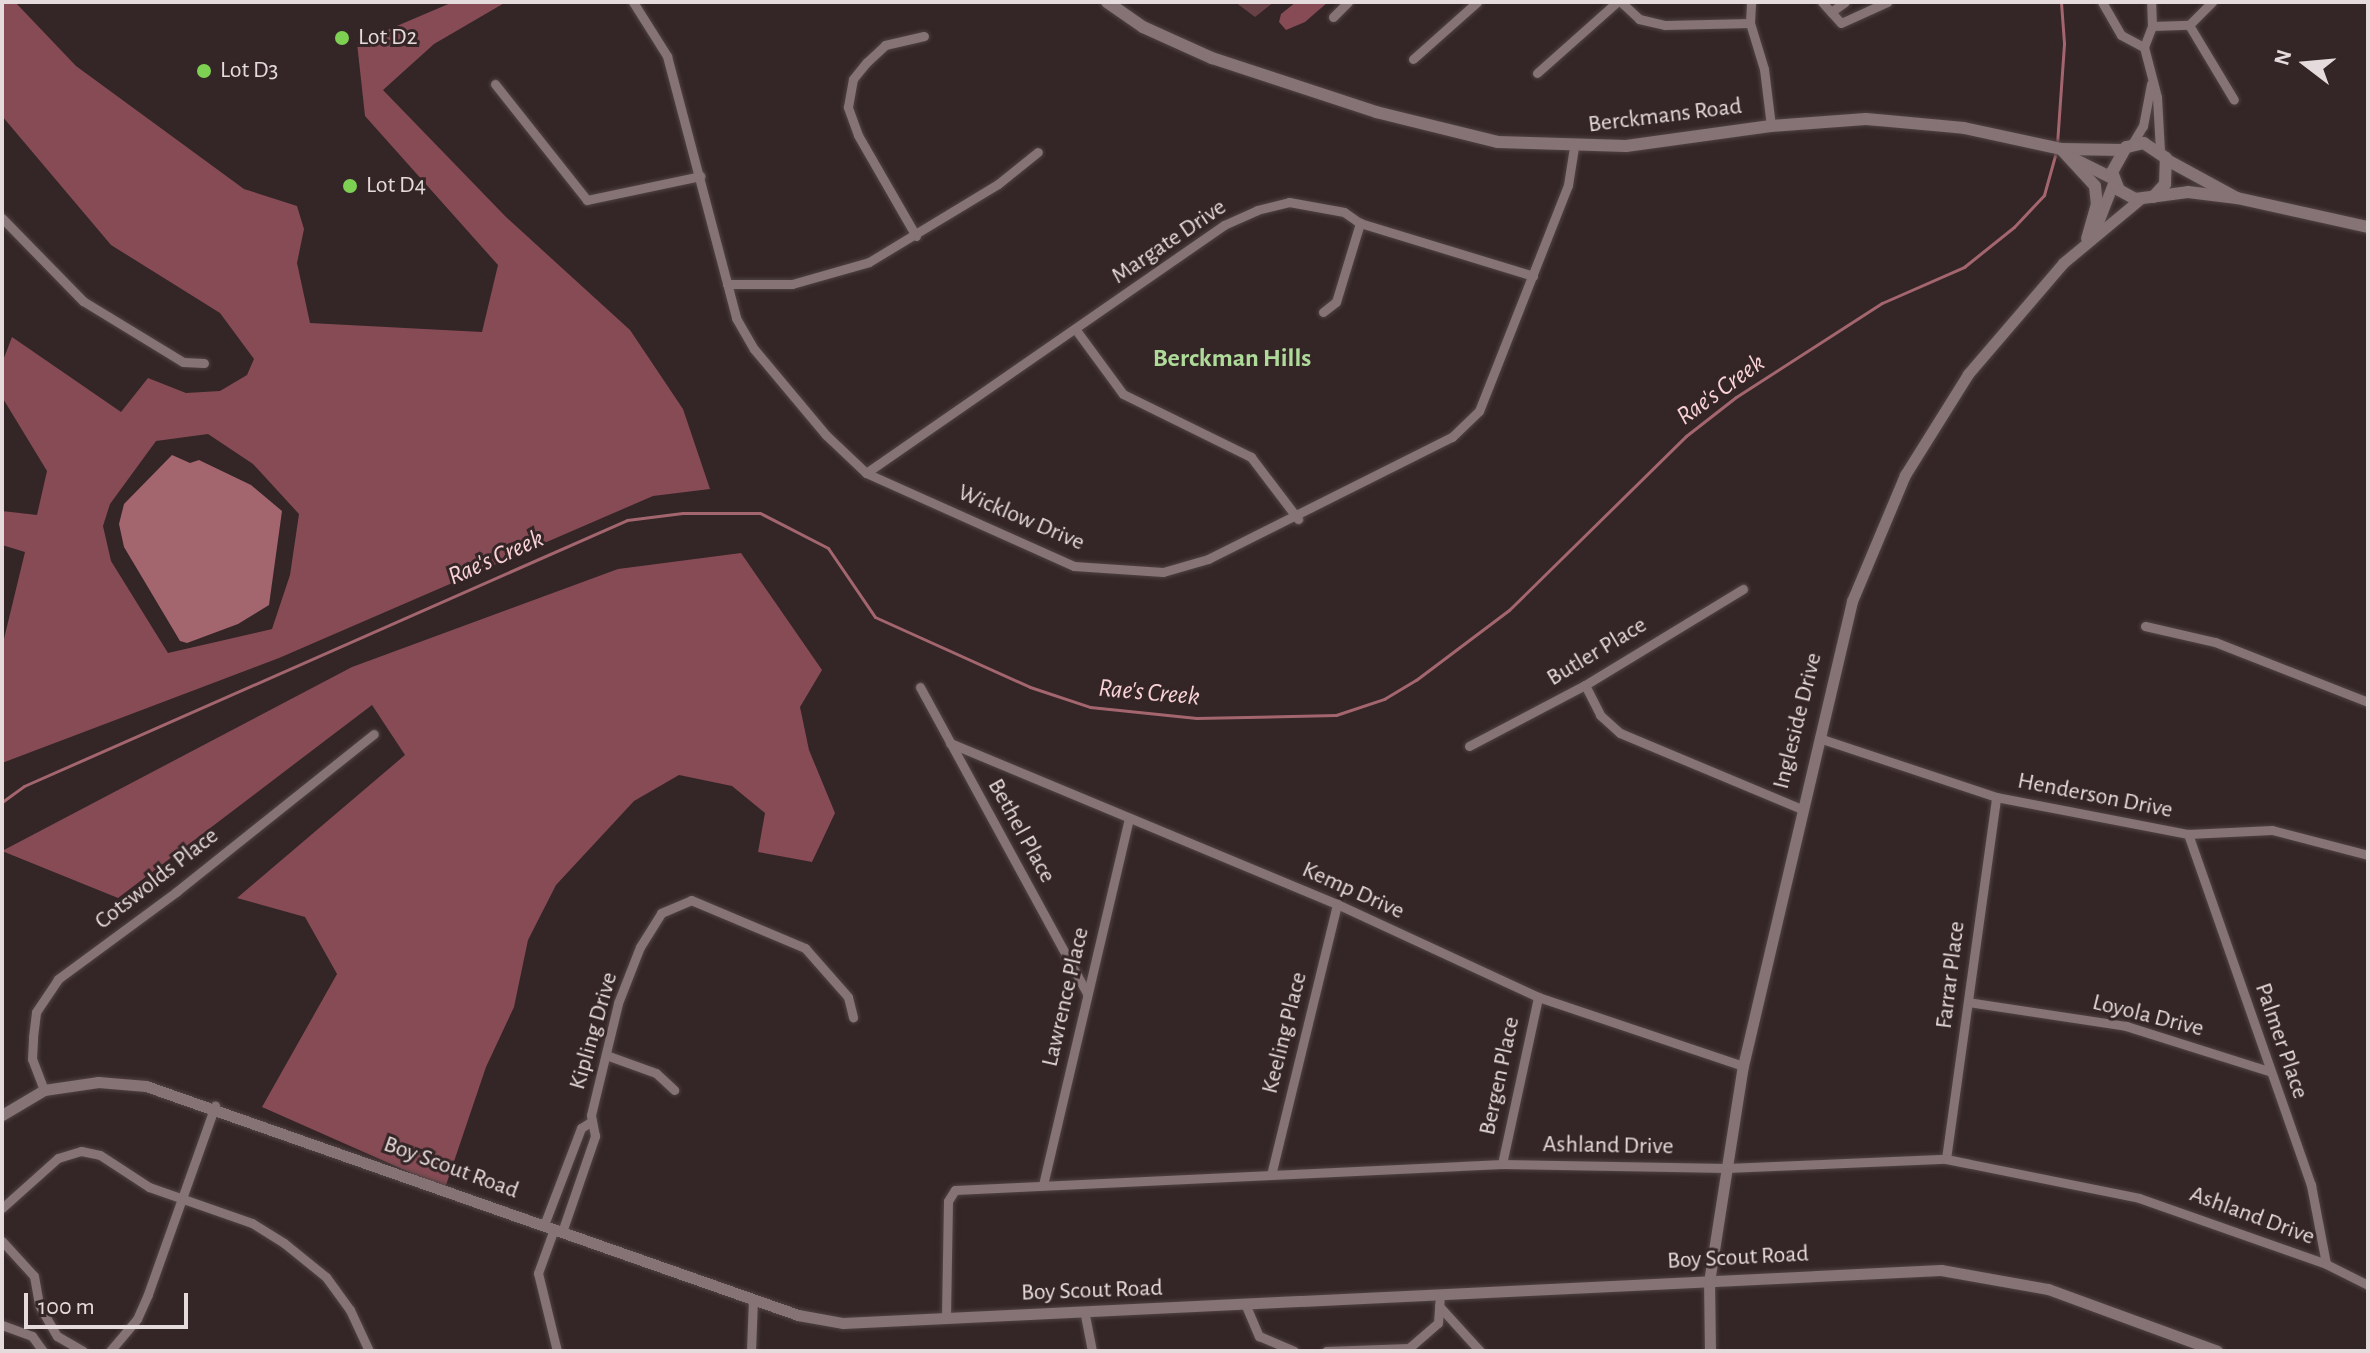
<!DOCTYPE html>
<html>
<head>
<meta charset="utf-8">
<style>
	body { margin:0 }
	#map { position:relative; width:2370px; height:1353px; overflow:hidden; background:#342526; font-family:"Alegreya Sans",sans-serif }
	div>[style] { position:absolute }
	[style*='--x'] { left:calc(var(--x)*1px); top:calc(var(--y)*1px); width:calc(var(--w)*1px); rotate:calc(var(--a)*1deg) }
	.green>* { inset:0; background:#684146 }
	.forest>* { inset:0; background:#864b54 }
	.water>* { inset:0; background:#a4666e }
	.stream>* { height:3px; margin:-1.5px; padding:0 1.5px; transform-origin:1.5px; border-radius:1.5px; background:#a4666e }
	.roads { filter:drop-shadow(0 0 2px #504344) drop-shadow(0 0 2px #504344) }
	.minor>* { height:9px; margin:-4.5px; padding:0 4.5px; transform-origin:4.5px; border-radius:4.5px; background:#857375 }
	.tertiary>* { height:11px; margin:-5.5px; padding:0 5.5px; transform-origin:5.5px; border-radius:5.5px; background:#857375 }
	.secondary>* { height:12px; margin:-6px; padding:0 6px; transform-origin:6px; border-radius:6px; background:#857375 }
	.dots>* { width:22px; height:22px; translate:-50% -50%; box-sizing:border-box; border:4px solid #342526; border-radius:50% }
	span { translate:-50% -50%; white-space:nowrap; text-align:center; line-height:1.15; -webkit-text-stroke:6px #342526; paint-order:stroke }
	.poi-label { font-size:24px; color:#e6dbdc }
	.left { translate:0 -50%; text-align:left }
	.street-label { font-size:24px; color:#e6dbdc }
	.neighbourhood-label { font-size:26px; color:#aedb9a; font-weight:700 }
	.water-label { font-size:26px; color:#f9d2d6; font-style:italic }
	.frame { position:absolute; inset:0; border:4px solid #e6dbdc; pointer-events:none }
	.north { position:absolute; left:2266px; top:24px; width:80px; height:80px; -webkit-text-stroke:6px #342526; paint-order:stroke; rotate:286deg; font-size:22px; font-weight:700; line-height:32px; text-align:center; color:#e6dbdc }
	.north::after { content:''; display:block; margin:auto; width:28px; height:36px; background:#e6dbdc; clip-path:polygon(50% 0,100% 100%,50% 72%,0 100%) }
	.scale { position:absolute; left:24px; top:1293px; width:164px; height:36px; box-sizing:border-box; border:4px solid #e6dbdc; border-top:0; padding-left:10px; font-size:24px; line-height:28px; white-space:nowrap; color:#e6dbdc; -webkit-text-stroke:6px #342526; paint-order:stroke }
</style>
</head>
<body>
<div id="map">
	<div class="green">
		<div style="clip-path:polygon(1235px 2px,1274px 2px,1255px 17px)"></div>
	</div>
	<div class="forest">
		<div style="clip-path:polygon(evenodd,2px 2px,15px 2px,76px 66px,244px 189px,297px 206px,304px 229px,297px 263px,310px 323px,482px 332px,498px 265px,365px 116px,357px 43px,453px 2px,506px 2px,434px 44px,383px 90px,506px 217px,630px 330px,683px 409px,710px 489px,653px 496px,279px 658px,2px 763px,2px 647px,25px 552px,2px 545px,2px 511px,37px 515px,47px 471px,2px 397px,2px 363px,12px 337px,121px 412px,148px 378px,186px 393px,220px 391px,247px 375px,254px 359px,220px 313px,111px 245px,2px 116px,2px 2px,208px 434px,253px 464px,299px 514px,290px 575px,272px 629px,168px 653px,111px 561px,103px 526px,110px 504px,156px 441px,208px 434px)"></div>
		<div style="clip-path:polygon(1296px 2px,1328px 2px,1305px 22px,1286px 30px,1279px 22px,1281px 14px)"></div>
		<div style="clip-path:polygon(741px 553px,822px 670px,800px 707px,809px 750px,835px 813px,812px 862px,758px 852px,765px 813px,732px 786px,679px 775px,634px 801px,556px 885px,528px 940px,514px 1007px,486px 1067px,445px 1188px,262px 1107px,337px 974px,305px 917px,237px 898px,405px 755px,372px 705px,118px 898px,2px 851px,352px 667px,618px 569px)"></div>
	</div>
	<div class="water">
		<div style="clip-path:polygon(172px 455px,190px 463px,199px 460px,251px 485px,282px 511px,269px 605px,238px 624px,187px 643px,180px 641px,124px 547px,119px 524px,124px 504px)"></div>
	</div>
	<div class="stream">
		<div style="--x:2057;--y:144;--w:101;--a:-86"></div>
		<div style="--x:2064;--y:43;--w:41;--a:-94.2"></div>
		<div style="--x:2;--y:802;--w:27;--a:-36"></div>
		<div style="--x:24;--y:786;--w:659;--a:-23.8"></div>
		<div style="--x:627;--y:520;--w:56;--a:-7.1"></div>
		<div style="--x:683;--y:513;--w:77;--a:0"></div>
		<div style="--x:760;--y:513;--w:76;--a:27.2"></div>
		<div style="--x:828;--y:548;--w:83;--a:55.7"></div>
		<div style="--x:875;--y:617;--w:170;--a:24.3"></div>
		<div style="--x:1030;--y:687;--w:63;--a:18.4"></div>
		<div style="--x:1090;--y:707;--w:107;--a:5.9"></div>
		<div style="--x:1196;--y:718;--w:140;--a:-1.2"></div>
		<div style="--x:1336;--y:715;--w:51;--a:-18.4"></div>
		<div style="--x:1384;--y:699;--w:37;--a:-31"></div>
		<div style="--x:1416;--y:680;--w:116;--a:-37"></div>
		<div style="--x:1509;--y:610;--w:248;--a:-44.5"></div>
		<div style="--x:1686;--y:436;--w:63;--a:-38"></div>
		<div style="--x:1736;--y:397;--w:174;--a:-32.8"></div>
		<div style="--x:1882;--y:303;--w:90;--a:-23.7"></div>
		<div style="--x:1964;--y:267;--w:64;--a:-38.7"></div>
		<div style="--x:2014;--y:227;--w:44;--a:-46.8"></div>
		<div style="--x:2044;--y:195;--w:45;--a:-74.4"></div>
	</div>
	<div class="roads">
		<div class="minor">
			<div style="--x:633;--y:2;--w:64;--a:57.8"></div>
			<div style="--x:667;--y:56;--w:271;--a:75.2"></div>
			<div style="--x:736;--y:318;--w:36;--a:60"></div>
			<div style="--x:754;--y:349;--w:112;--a:50.1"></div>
			<div style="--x:826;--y:435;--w:55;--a:43.5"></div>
			<div style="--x:866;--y:473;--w:228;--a:24.1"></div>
			<div style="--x:1074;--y:566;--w:89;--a:3.9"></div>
			<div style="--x:1163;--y:572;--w:47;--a:-16.1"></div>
			<div style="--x:1208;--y:559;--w:273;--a:-26.6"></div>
			<div style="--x:1452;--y:437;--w:37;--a:-44"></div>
			<div style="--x:1479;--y:411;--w:243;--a:-68.5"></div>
			<div style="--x:1568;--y:185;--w:37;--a:-81"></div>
			<div style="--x:1621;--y:2;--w:25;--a:43"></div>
			<div style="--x:1639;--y:19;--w:27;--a:13"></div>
			<div style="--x:1665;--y:25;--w:85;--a:-1.3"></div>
			<div style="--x:1750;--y:23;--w:48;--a:73.1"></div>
			<div style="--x:1764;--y:69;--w:57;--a:83"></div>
			<div style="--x:1822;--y:2;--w:28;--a:48"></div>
			<div style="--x:1841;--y:23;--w:51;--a:-24.5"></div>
			<div style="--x:2102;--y:2;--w:38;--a:60"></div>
			<div style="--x:2121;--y:35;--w:26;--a:28"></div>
			<div style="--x:1831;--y:12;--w:17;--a:-36"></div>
			<div style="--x:1333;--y:17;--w:21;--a:-45"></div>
			<div style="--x:1750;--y:23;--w:21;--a:-87"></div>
			<div style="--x:2189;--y:25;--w:33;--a:-45"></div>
			<div style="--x:2152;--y:26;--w:37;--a:-2"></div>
			<div style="--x:2189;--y:25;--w:87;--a:59"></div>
			<div style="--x:2144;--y:47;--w:52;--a:75.4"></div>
			<div style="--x:2157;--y:97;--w:54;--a:86.8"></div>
			<div style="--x:2144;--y:47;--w:22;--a:-69"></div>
			<div style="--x:2152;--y:26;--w:24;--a:-92"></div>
			<div style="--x:1413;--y:59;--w:86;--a:-41.7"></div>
			<div style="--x:1537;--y:73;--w:107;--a:-41.6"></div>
			<div style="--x:495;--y:84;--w:148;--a:51.6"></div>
			<div style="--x:587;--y:200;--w:116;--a:-11.9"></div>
			<div style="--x:2132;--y:144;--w:21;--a:-59"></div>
			<div style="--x:2143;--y:126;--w:43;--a:-79.2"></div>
			<div style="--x:2;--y:218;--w:116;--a:45.7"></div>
			<div style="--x:83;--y:301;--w:117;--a:31.4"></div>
			<div style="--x:183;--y:362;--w:21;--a:3"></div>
			<div style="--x:916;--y:236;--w:116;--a:-119.9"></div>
			<div style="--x:858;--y:135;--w:30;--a:-110"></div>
			<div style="--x:848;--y:107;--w:28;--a:-80"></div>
			<div style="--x:853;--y:79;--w:22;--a:-51"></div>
			<div style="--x:867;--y:62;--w:25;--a:-43"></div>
			<div style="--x:885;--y:45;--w:40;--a:-13"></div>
			<div style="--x:727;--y:284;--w:65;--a:0"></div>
			<div style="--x:792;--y:284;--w:80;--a:-15.9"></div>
			<div style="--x:869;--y:262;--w:151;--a:-31.2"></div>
			<div style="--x:998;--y:184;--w:51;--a:-38.7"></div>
			<div style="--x:1323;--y:312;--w:16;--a:-38"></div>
			<div style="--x:1336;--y:302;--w:83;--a:-73.1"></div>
			<div style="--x:1076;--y:330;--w:79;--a:53.7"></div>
			<div style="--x:1123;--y:394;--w:143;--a:26.2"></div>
			<div style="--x:1251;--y:457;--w:78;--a:52.8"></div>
			<div style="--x:866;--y:473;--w:436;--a:-34.7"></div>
			<div style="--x:1224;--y:225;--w:36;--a:-24"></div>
			<div style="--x:1257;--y:210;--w:33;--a:-14"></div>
			<div style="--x:1289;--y:202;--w:56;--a:10.3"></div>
			<div style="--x:1344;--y:212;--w:19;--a:35"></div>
			<div style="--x:1360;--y:223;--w:181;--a:17"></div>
			<div style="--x:2145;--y:626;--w:72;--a:12.9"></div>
			<div style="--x:2215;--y:642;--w:164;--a:21.4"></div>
			<div style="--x:1585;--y:685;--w:34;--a:63"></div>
			<div style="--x:1600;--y:715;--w:27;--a:42"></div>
			<div style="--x:1620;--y:733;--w:194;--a:22.7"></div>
			<div style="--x:920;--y:687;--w:349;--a:61.4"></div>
			<div style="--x:1819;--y:738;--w:187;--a:18.4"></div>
			<div style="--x:1996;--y:797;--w:196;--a:10.9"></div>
			<div style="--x:2188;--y:834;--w:84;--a:-2.7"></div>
			<div style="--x:2272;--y:830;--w:99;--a:14.6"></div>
			<div style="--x:950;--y:743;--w:419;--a:22.6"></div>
			<div style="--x:1337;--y:904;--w:221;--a:24.8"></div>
			<div style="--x:1538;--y:997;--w:216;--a:18.6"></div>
			<div style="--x:1469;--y:746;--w:131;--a:-27.7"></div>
			<div style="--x:1585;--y:685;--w:185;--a:-31.3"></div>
			<div style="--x:2188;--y:834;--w:372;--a:70.7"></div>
			<div style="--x:2311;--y:1185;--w:80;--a:79.2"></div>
			<div style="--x:1968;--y:1002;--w:160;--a:8.6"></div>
			<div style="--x:2126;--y:1026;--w:150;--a:17.5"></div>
			<div style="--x:606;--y:1055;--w:53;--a:19.8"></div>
			<div style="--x:656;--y:1073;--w:25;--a:43"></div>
			<div style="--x:44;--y:1090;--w:33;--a:-111"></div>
			<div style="--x:32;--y:1059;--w:22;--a:-87"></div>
			<div style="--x:33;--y:1037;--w:25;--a:-83"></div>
			<div style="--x:36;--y:1012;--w:40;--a:-56"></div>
			<div style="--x:58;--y:979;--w:147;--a:-36.4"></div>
			<div style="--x:176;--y:892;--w:253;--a:-38.6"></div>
			<div style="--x:1946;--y:1159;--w:365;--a:-82.1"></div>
			<div style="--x:1502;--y:1164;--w:171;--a:-77.8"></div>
			<div style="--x:1272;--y:1171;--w:275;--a:-76.3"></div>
			<div style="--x:1043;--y:1185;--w:377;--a:-76.8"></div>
			<div style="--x:2;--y:1208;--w:75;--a:-41.8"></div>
			<div style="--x:58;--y:1158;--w:24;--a:-17"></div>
			<div style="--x:81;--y:1151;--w:19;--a:12"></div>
			<div style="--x:100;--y:1155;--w:59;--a:33.1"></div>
			<div style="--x:149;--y:1187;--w:109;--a:19.3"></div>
			<div style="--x:252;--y:1223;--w:38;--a:32"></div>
			<div style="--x:284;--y:1243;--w:54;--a:39"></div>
			<div style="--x:326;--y:1277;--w:41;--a:54"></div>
			<div style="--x:350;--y:1310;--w:45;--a:65.1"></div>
			<div style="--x:544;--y:1225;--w:104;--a:-69.1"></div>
			<div style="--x:581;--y:1128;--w:13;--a:-32"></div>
			<div style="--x:554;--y:1229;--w:47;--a:110"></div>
			<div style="--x:538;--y:1273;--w:80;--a:76.3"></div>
			<div style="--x:562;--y:1232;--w:102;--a:-71"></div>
			<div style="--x:595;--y:1136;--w:21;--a:-101"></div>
			<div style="--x:591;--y:1115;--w:115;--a:-76.4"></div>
			<div style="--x:618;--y:1003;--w:60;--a:-68.6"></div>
			<div style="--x:640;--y:947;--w:40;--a:-58"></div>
			<div style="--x:661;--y:913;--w:33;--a:-23"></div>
			<div style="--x:691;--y:900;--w:124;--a:22.8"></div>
			<div style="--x:805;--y:948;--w:65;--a:48.7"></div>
			<div style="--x:848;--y:997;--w:21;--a:76"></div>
			<div style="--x:2;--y:1241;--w:47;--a:47.6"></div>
			<div style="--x:34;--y:1276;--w:29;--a:80"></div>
			<div style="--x:39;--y:1305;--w:36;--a:60"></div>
			<div style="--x:57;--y:1336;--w:30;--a:30"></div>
			<div style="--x:1246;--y:1306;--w:33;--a:67"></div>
			<div style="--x:1259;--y:1336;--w:38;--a:23"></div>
			<div style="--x:1439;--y:1306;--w:61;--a:47.7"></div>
			<div style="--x:1085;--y:1315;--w:37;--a:79"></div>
			<div style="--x:946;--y:1316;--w:115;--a:-89"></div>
			<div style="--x:948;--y:1201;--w:13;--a:-58"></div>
			<div style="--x:955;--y:1190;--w:548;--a:-2.72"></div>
			<div style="--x:1502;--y:1164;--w:225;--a:1"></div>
			<div style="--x:1727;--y:1168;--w:219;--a:-2.4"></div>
			<div style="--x:1946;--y:1159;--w:197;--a:11.4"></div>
			<div style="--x:2139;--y:1198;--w:198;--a:19.4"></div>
			<div style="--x:2326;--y:1264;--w:47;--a:26.6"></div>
			<div style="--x:2;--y:1325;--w:32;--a:20"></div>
			<div style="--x:32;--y:1336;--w:19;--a:54"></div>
			<div style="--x:110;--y:1351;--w:42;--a:-49.8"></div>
			<div style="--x:137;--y:1319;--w:27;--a:-66"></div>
			<div style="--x:148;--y:1294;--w:200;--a:-70.4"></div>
			<div style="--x:751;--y:1351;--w:51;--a:-87.8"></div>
			<div style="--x:1326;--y:1351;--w:83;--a:-2.1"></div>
			<div style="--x:1409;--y:1348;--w:38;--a:-41"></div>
			<div style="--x:1438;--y:1323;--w:27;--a:-86"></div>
		</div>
		<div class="tertiary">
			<div style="--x:2097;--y:225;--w:47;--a:-68.9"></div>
			<div style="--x:2;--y:1115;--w:49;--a:-30.8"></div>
			<div style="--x:44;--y:1090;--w:55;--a:-8.4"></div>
			<div style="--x:98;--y:1082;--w:48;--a:4.8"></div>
			<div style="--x:146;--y:1086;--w:691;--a:19.35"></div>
			<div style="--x:798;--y:1315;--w:46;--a:10.1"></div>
			<div style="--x:843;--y:1323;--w:1099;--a:-2.76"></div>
			<div style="--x:1941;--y:1270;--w:109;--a:10.1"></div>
			<div style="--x:2048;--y:1289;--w:180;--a:20.1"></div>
			<div style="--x:1710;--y:1351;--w:69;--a:-90.8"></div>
			<div style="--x:1709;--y:1282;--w:219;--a:-81.1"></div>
			<div style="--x:1743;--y:1066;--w:478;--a:-76.8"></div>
			<div style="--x:1852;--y:601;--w:137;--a:-67.2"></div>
			<div style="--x:1905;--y:475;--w:119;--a:-58"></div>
			<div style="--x:1968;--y:374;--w:146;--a:-49.4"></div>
			<div style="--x:2063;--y:263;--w:100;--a:-39.7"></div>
		</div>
		<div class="secondary">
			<div style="--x:1107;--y:2;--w:44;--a:34.8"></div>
			<div style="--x:1143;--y:27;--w:76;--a:24.2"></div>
			<div style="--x:1212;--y:58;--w:173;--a:18.2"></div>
			<div style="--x:1376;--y:112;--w:126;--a:13.8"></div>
			<div style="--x:1498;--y:142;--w:128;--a:1.8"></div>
			<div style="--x:1626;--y:146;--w:146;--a:-7.9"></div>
			<div style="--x:1771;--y:126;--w:95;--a:-4.2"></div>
			<div style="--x:1866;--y:119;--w:98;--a:5.2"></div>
			<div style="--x:1964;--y:128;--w:99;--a:12.2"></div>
			<div style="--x:2061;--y:149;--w:62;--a:0.9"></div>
			<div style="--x:2061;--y:149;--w:50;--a:47.4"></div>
			<div style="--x:2095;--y:186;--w:18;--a:84"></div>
			<div style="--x:2097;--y:204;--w:36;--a:106"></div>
			<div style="--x:2074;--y:159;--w:45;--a:26.6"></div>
			<div style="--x:2167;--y:160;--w:80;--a:28.5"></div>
			<div style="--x:2153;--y:197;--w:18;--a:-47"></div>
			<div style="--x:2165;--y:184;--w:26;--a:-88"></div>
			<div style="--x:2166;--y:158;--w:27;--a:-146"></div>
			<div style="--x:2144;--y:143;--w:18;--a:167"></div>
			<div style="--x:2126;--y:147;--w:29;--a:119"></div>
			<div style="--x:2112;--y:172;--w:19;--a:69"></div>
			<div style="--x:2119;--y:190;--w:18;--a:29"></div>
			<div style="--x:2135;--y:199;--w:53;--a:-7.5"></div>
			<div style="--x:2188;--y:192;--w:49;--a:7"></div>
			<div style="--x:2237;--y:198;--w:134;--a:12.5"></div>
		</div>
	</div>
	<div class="dots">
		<div style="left:342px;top:38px;background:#7ed053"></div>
		<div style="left:204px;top:71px;background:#7ed053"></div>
		<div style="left:350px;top:186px;background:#7ed053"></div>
	</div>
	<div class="poi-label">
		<span class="left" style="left:358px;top:38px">Lot D2</span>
		<span class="left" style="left:220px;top:71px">Lot D3</span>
		<span class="left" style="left:366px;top:186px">Lot D4</span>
	</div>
	<div class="street-label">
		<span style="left:1665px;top:116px;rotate:-7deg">Berckmans Road</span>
		<span style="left:1169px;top:242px;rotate:-34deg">Margate Drive</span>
		<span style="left:1021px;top:518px;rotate:23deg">Wicklow Drive</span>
		<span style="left:1597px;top:652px;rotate:-31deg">Butler Place</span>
		<span style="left:1798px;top:721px;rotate:-76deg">Ingleside Drive</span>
		<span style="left:2095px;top:796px;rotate:11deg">Henderson Drive</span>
		<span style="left:1021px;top:831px;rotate:61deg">Bethel Place</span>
		<span style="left:157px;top:879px;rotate:-38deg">Cotswolds Place</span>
		<span style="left:1353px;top:891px;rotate:24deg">Kemp Drive</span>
		<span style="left:1951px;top:975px;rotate:-83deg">Farrar Place</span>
		<span style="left:1066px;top:997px;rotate:-77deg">Lawrence Place</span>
		<span style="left:2148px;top:1016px;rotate:14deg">Loyola Drive</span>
		<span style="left:594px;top:1031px;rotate:-74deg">Kipling Drive</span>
		<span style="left:1285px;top:1033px;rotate:-76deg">Keeling Place</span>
		<span style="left:2281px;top:1041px;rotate:71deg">Palmer Place</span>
		<span style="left:1500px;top:1076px;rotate:-78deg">Bergen Place</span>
		<span style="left:1608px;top:1146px;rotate:1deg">Ashland Drive</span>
		<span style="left:451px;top:1168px;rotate:20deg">Boy Scout Road</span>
		<span style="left:2252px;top:1216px;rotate:20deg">Ashland Drive</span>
		<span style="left:1738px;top:1258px;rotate:-3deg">Boy Scout Road</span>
		<span style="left:1092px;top:1291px;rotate:-2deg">Boy Scout Road</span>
	</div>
	<div class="neighbourhood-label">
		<span style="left:1232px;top:359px">Berckman Hills</span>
	</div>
	<div class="water-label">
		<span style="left:1721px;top:390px;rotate:-36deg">Rae's Creek</span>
		<span style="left:496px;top:558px;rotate:-24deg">Rae's Creek</span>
		<span style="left:1149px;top:693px;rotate:5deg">Rae's Creek</span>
	</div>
	<div class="frame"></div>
	<div class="north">N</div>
	<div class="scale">100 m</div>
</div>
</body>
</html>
